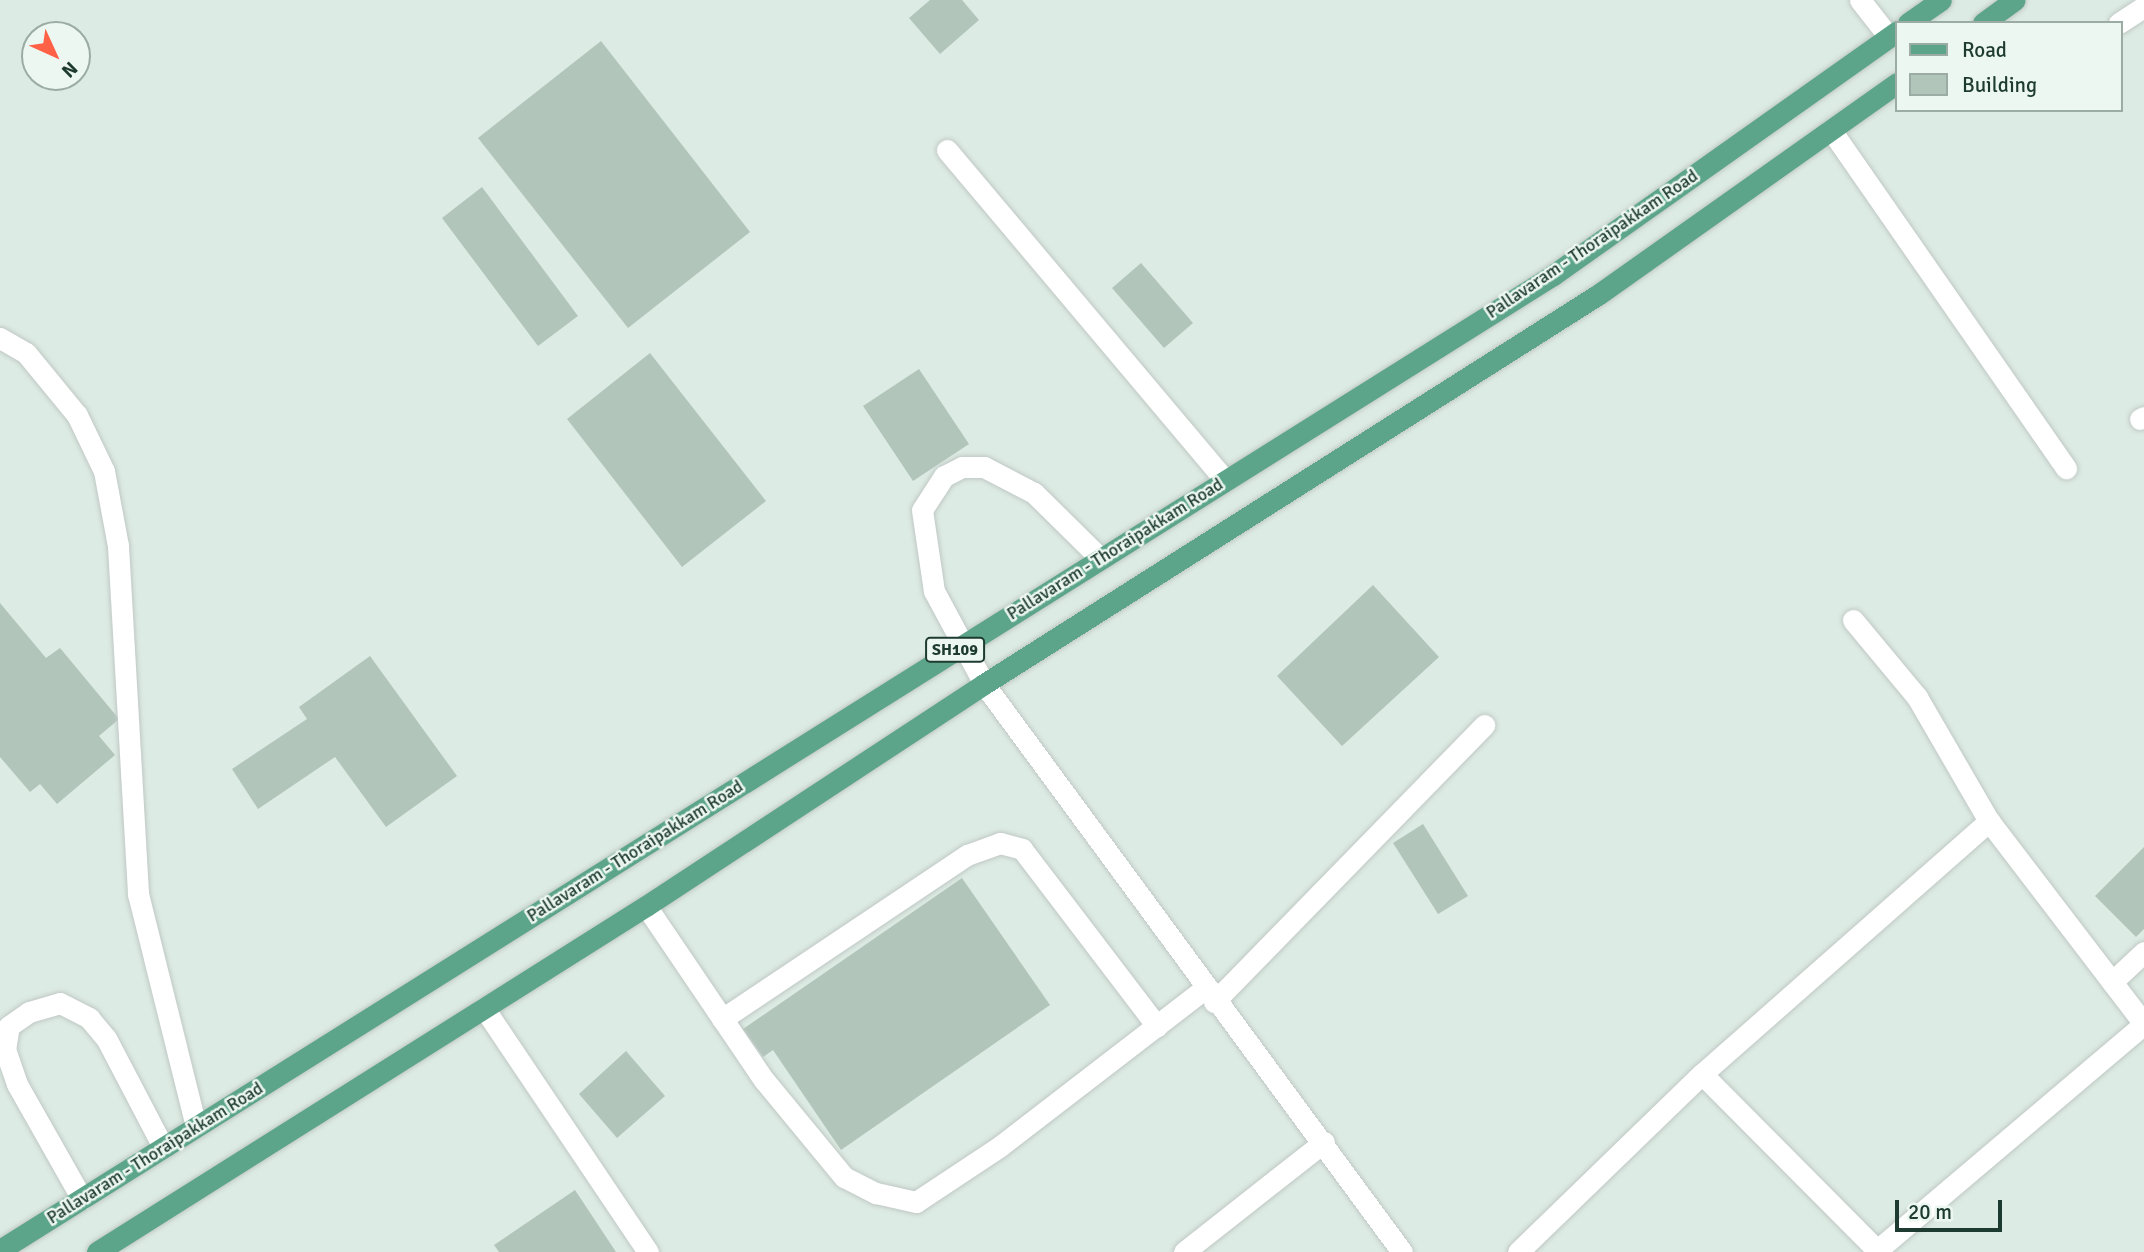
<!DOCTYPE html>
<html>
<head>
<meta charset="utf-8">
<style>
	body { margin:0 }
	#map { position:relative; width:2144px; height:1252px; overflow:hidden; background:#dcebe3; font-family:Signika,sans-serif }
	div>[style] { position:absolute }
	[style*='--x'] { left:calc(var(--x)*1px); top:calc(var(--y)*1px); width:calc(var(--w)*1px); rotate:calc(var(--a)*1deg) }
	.building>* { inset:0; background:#b2c5bb }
	.roads { filter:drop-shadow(0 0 2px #c0c8c5) drop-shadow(0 0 2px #c0c8c5) }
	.minor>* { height:21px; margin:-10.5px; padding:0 10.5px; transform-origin:10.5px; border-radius:10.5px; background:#fff }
	.major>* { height:21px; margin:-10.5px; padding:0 10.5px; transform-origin:10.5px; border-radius:10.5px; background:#5ca58b }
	span { translate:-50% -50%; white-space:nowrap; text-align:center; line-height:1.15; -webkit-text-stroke:5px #edf7f1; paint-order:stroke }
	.shield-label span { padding:2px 5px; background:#edf7f1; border:2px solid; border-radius:5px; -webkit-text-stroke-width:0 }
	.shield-label { font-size:16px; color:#1d3b30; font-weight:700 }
	.street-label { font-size:18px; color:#1d3b30 }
	.legend { position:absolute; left:1895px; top:21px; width:228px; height:91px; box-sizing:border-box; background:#edf7f1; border:2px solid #9aaca4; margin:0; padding:9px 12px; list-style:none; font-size:21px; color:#1d3b30 }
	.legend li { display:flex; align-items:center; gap:14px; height:35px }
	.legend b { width:35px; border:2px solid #9aaca4 }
	.north { position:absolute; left:21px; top:21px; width:70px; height:70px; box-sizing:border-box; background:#edf7f1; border:2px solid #9aaca4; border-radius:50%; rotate:135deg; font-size:19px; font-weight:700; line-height:28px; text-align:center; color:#1d3b30 }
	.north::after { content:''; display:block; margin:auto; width:24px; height:32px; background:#ff6146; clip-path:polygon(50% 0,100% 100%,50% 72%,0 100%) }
	.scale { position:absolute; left:1895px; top:1200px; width:107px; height:32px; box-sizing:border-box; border:4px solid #1d3b30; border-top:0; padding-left:9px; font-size:21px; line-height:24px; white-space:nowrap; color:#1d3b30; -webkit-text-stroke:5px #edf7f1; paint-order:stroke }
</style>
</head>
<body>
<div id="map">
	<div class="building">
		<div style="clip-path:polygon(930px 0,962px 0,979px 20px,940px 54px,909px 18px)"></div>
		<div style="clip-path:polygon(601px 41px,750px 232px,628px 328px,478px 138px)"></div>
		<div style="clip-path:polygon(482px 187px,578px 316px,538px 346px,442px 218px)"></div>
		<div style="clip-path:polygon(1141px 263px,1193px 323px,1164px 348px,1112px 288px)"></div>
		<div style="clip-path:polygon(650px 353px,766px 501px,682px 567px,567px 419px)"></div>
		<div style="clip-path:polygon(919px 369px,969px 444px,913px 481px,863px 406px)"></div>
		<div style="clip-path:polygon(1373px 585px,1439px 657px,1342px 746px,1277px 676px)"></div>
		<div style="clip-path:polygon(0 603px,46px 658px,60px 648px,119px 719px,99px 736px,115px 755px,57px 804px,40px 784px,30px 792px,0 757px)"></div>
		<div style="clip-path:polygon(370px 656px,457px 776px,386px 827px,335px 757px,258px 809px,232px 769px,307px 719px,299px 707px)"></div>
		<div style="clip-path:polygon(1423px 824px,1468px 896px,1438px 914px,1393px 843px)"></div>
		<div style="clip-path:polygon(2144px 847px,2144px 929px,2136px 937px,2095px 896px)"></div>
		<div style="clip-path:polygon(962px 878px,1050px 1005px,841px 1150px,773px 1050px,763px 1057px,743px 1029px)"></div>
		<div style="clip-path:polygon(626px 1051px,665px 1096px,617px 1138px,579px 1094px)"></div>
		<div style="clip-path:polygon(575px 1190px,616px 1252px,499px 1252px,494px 1245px)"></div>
	</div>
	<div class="roads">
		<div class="minor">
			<div style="--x:1860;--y:0;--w:47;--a:51.9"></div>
			<div style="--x:2119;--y:23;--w:30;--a:-33"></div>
			<div style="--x:1831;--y:130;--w:412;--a:55.2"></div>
			<div style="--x:947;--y:150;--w:430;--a:49.9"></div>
			<div style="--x:0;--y:338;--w:30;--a:30"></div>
			<div style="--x:26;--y:353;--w:80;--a:50.6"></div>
			<div style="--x:77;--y:415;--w:62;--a:64.3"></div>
			<div style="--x:104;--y:471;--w:76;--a:79.4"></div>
			<div style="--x:118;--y:546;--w:349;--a:86.7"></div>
			<div style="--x:138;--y:894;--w:240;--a:76"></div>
			<div style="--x:2140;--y:419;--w:4;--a:-27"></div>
			<div style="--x:1100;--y:558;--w:93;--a:-135.4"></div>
			<div style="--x:1034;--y:493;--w:56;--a:-152.5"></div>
			<div style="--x:984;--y:467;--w:22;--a:180"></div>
			<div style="--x:962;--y:467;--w:20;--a:153"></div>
			<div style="--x:944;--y:476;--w:40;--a:122.9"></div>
			<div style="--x:922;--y:510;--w:82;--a:81.6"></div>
			<div style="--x:934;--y:591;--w:106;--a:61.7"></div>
			<div style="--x:984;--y:684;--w:705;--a:53.65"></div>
			<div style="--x:1853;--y:620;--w:100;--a:50.3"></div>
			<div style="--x:1917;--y:697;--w:143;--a:59.9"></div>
			<div style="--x:1989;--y:821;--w:255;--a:52.6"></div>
			<div style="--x:646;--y:906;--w:210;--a:55.9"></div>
			<div style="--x:764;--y:1080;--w:126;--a:50.5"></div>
			<div style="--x:844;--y:1177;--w:36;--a:27"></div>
			<div style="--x:876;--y:1193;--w:41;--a:12.7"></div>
			<div style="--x:916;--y:1202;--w:100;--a:-33.5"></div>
			<div style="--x:999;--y:1147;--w:262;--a:-37.6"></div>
			<div style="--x:2112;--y:982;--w:44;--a:-43.2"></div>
			<div style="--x:1214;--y:1002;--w:387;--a:-45.7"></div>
			<div style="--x:484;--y:1008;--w:294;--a:56.1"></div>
			<div style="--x:722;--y:1019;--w:295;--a:-33.8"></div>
			<div style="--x:967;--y:855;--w:35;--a:-20"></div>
			<div style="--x:1000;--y:843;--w:23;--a:15"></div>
			<div style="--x:1022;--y:849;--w:223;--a:52.7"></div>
			<div style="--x:1702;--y:1074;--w:248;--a:45.2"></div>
			<div style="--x:82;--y:1199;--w:132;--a:-119.5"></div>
			<div style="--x:17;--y:1084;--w:36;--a:-109"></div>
			<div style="--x:5;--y:1050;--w:24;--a:-81"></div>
			<div style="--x:9;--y:1026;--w:24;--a:-35"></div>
			<div style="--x:29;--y:1012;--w:32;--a:-16"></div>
			<div style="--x:60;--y:1003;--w:33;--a:27"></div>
			<div style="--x:89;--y:1018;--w:26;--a:50"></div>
			<div style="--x:106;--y:1038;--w:123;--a:62.4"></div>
			<div style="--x:1184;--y:1252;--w:178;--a:-38.2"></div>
			<div style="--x:1518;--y:1252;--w:256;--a:-44.1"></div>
			<div style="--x:1702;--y:1074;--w:383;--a:-41.4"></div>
			<div style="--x:1875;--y:1252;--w:353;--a:-40.3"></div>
		</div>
		<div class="major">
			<div style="--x:1908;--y:23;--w:40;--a:-34.9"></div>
			<div style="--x:1983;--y:23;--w:39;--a:-36"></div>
			<div style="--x:0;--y:1250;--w:1834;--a:-32.12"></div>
			<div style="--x:1553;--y:275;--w:422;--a:-35.3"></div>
			<div style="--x:97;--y:1252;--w:649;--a:-32.22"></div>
			<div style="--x:646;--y:906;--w:404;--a:-33.3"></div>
			<div style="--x:984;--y:684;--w:728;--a:-32.38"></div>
			<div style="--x:1599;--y:294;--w:365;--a:-35.3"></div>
		</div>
	</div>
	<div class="shield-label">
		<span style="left:955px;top:650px">SH109</span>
	</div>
	<div class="street-label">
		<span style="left:1592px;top:244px;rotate:-34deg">Pallavaram - Thoraipakkam Road</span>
		<span style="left:1115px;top:549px;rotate:-32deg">Pallavaram - Thoraipakkam Road</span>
		<span style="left:635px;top:851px;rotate:-32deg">Pallavaram - Thoraipakkam Road</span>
		<span style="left:155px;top:1153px;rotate:-32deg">Pallavaram - Thoraipakkam Road</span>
	</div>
	<ul class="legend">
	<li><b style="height:9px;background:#5ca58b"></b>Road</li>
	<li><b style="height:19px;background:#b2c5bb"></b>Building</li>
	</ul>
	<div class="north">N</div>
	<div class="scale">20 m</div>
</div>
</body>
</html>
